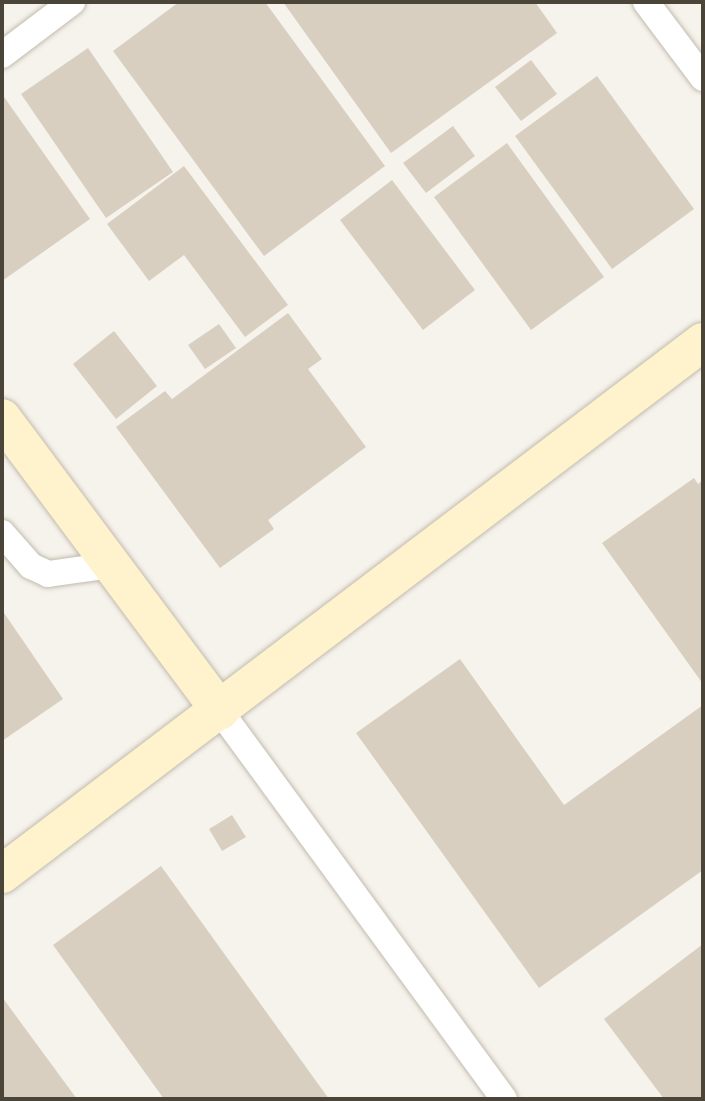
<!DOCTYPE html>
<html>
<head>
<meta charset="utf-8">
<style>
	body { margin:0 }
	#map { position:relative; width:705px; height:1101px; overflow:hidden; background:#f6f3ec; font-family:"Open Sans",sans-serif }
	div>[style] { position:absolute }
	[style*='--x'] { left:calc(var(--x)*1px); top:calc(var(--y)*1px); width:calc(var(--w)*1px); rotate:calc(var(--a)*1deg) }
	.building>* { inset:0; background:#d8cfc1 }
	.roads { filter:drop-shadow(0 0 2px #c2bbae) drop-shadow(0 0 2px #c2bbae) }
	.street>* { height:26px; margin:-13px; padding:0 13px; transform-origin:13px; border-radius:13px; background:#fff }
	.secondary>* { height:38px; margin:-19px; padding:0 19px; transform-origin:19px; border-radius:19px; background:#fff3cd }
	span { translate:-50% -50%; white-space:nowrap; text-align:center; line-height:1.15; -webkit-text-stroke:6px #fff; paint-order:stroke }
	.frame { position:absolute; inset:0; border:4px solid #4b4439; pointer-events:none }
</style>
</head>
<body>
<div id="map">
	<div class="building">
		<div style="clip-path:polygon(179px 2px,265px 2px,385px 166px,264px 256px,113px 51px)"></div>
		<div style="clip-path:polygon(283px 2px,535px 2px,557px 33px,391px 153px)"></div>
		<div style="clip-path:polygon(88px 48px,173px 172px,106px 218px,21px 94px)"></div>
		<div style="clip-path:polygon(531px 60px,557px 94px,521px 121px,495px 87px)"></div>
		<div style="clip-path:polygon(597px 76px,694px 209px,612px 269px,515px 136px)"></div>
		<div style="clip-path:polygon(2px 94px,90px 219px,2px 281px)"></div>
		<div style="clip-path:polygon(453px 126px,475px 156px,426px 193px,403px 163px)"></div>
		<div style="clip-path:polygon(507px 143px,604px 277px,531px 330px,434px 197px)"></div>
		<div style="clip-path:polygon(184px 166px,288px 305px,245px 337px,184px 255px,149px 281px,107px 224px)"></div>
		<div style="clip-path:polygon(392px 180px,475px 290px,423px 330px,340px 220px)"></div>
		<div style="clip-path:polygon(288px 313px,322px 359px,308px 369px,366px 447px,268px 520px,274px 529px,220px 568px,116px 427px,165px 391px,172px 399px)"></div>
		<div style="clip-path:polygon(219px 324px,236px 348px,205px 369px,188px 345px)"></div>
		<div style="clip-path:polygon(114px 331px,157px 386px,116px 419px,73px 364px)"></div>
		<div style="clip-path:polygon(694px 478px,698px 484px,703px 480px,703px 684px,602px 543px)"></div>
		<div style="clip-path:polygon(2px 610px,63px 699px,2px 741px)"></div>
		<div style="clip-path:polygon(460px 659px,564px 805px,703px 705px,703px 870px,539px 988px,356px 733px)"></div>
		<div style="clip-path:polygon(232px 815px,246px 837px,222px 851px,209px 829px)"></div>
		<div style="clip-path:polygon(161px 866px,329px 1099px,164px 1099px,53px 945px)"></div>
		<div style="clip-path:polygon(703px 944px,703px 1099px,664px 1099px,604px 1019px)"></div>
		<div style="clip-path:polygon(2px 997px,77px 1099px,2px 1099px)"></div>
	</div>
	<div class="roads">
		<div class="street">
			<div style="--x:646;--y:2;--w:95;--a:53.1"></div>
			<div style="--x:2;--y:55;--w:88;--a:-37.1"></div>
			<div style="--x:2;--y:533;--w:44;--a:48.7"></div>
			<div style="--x:31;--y:566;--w:19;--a:25"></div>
			<div style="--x:48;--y:574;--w:65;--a:-8"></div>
			<div style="--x:220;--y:711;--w:481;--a:53.8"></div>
		</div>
		<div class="secondary">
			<div style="--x:2;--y:418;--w:365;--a:53.3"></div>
			<div style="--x:2;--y:874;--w:880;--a:-37.2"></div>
		</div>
	</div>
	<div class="frame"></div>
</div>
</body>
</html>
